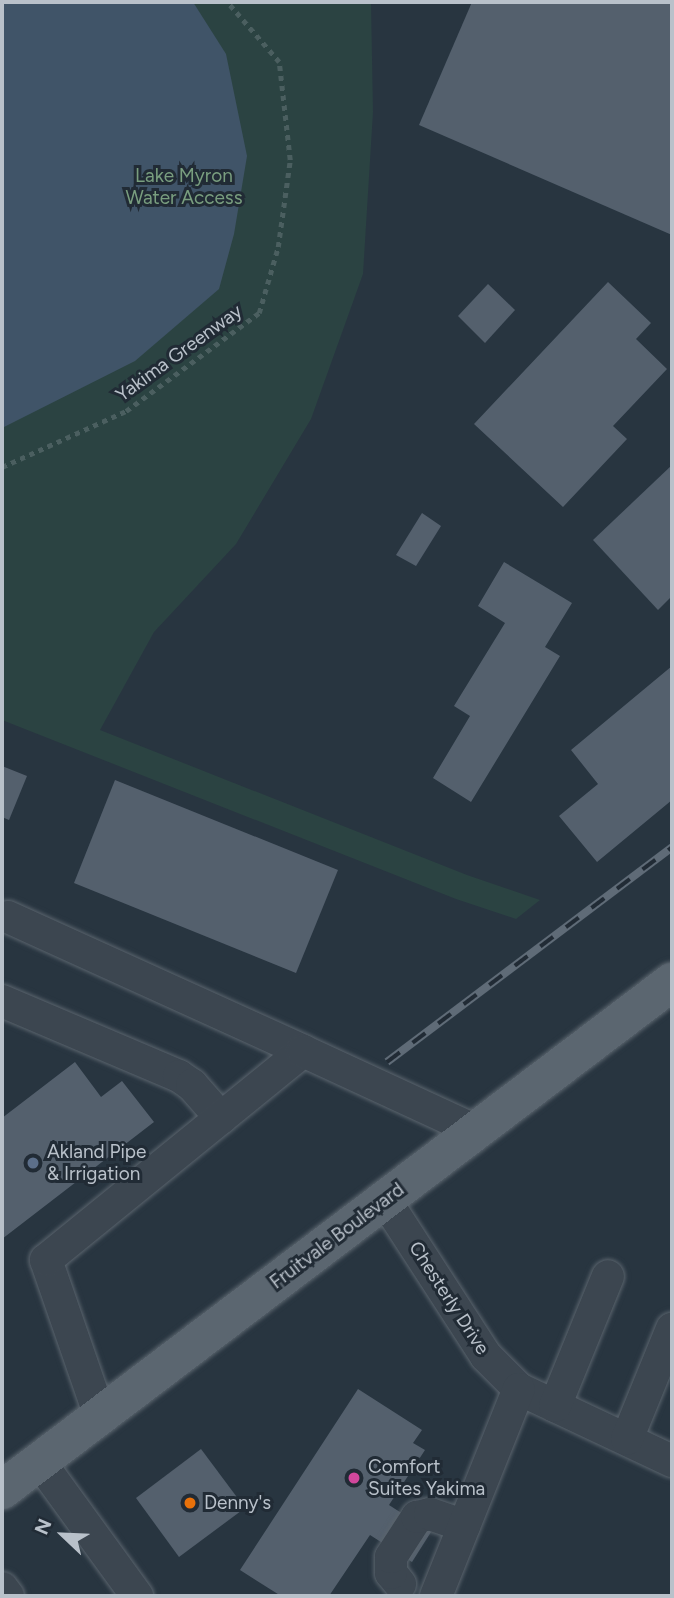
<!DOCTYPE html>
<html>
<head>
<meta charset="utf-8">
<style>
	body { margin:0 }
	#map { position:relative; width:674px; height:1598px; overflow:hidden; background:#283540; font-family:Figtree,sans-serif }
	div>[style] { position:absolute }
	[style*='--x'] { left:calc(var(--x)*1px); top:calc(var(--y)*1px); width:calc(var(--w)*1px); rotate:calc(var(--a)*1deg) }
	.green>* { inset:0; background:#2b4342 }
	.water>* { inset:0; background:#405468 }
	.building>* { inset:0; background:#54606d }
	.path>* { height:4.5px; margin-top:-2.25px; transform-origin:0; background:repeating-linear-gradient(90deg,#4b5f60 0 5px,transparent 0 10px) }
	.roads { filter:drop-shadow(0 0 2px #5a646d) drop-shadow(0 0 2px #5a646d) }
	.minor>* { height:32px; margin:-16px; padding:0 16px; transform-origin:16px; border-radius:16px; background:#3c4650 }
	.major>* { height:38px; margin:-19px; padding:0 19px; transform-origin:19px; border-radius:19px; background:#5b6670 }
	.rail>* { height:8px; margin-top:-4px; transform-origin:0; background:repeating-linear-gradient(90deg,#212b35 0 16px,#5f6b77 0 32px); box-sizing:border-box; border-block:2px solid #5f6b77 }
	.dots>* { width:19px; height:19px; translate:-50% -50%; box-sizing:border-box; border:4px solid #212b35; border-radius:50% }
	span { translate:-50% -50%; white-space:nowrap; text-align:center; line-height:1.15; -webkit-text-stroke:6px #212b35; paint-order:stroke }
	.park-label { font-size:19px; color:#799e7f }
	.street-label { font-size:19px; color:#b9c1ca }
	.poi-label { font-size:19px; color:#b9c1ca }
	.left { translate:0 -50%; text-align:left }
	.frame { position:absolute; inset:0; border:4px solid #b9c1ca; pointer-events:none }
	.north { position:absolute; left:28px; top:1500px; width:70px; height:70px; -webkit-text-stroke:5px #212b35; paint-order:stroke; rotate:293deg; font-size:19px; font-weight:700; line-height:28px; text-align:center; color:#b9c1ca }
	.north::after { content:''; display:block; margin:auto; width:24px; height:32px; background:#b9c1ca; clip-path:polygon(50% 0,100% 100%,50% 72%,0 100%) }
</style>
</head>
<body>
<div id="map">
	<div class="green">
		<div style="clip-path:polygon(2px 2px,371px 2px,373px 112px,363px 274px,311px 419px,236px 544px,154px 632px,100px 730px,467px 875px,540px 900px,516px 919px,456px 899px,2px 720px)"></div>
	</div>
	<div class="water">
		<div style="clip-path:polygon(2px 2px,193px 2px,226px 54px,247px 156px,234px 234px,219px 289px,135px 361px,2px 428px)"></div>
	</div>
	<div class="building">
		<div style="clip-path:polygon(472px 2px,672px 2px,672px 235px,419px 125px)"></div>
		<div style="clip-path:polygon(608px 282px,651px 323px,636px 339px,667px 369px,613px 426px,627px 439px,563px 507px,474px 424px)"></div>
		<div style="clip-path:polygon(488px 284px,515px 310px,485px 343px,458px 316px)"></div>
		<div style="clip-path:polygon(672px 465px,672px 596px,658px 610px,593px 540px)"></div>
		<div style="clip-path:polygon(422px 513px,441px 526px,416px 566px,396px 555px)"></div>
		<div style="clip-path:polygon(504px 562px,572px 603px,545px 647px,560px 656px,471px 802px,433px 778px,470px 716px,454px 706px,505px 623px,478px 606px)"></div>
		<div style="clip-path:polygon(672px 666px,672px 800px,597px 862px,559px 816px,598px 784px,571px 750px)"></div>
		<div style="clip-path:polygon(2px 766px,27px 776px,9px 820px,2px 817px)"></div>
		<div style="clip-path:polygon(115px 780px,338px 870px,296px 973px,74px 883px)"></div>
		<div style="clip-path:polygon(75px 1062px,101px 1097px,122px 1081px,154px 1122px,2px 1239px,2px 1118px)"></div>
		<div style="clip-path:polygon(358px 1389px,422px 1430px,413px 1443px,425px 1450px,389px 1505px,431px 1532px,412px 1562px,370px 1535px,329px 1596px,281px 1596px,240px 1570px)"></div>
		<div style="clip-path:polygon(201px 1449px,245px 1508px,179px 1557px,136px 1498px)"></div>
	</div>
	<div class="path">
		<div style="--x:2;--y:467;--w:136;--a:-24.3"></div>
		<div style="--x:126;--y:411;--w:165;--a:-36.4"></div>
		<div style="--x:259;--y:313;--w:69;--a:-73.9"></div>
		<div style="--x:278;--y:247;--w:88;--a:-82.1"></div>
		<div style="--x:290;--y:160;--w:99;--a:-96.4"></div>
		<div style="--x:279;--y:62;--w:79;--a:-130.9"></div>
	</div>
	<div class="roads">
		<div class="minor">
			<div style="--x:8;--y:917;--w:324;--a:24.4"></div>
			<div style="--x:2;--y:1001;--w:192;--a:23"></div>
			<div style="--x:179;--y:1076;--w:16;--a:35"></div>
			<div style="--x:192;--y:1085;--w:44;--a:48.7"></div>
			<div style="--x:385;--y:1200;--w:186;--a:57.1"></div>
			<div style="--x:486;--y:1356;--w:47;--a:45"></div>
			<div style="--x:519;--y:1389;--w:169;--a:25.2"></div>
			<div style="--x:555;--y:1406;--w:140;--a:-67.8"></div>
			<div style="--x:100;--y:1416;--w:165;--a:-109.1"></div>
			<div style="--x:46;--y:1260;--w:331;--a:-39.1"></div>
			<div style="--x:303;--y:1051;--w:191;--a:24.8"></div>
			<div style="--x:627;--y:1439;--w:119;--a:-67.8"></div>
			<div style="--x:39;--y:1461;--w:167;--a:54"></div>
			<div style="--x:400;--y:1584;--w:14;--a:-129"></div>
			<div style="--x:391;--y:1573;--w:16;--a:-90"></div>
			<div style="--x:391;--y:1557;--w:48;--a:-57"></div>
			<div style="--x:417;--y:1517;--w:13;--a:-13"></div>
			<div style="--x:430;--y:1514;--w:36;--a:19"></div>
			<div style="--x:2;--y:1588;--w:10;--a:53"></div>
			<div style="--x:436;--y:1596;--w:223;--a:-68.2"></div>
		</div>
		<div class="major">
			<div style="--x:2;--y:1490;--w:841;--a:-37.17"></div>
		</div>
	</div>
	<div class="rail">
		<div style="--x:387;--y:1062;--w:357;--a:-37"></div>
	</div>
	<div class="dots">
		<div style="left:33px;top:1163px;background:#5c6f8a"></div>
		<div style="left:354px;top:1478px;background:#d1479c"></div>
		<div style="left:190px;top:1503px;background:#e8710a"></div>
	</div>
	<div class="park-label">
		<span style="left:184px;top:187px">Lake Myron<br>Water Access</span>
	</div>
	<div class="street-label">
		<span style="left:179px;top:353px;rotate:-36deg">Yakima Greenway</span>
		<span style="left:337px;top:1236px;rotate:-37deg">Fruitvale Boulevard</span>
		<span style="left:449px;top:1298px;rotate:57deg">Chesterly Drive</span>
	</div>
	<div class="poi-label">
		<span class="left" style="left:47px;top:1163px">Akland Pipe<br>&amp; Irrigation</span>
		<span class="left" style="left:368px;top:1478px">Comfort<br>Suites Yakima</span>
		<span class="left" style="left:204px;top:1503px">Denny's</span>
	</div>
	<div class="frame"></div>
	<div class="north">N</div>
</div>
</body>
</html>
